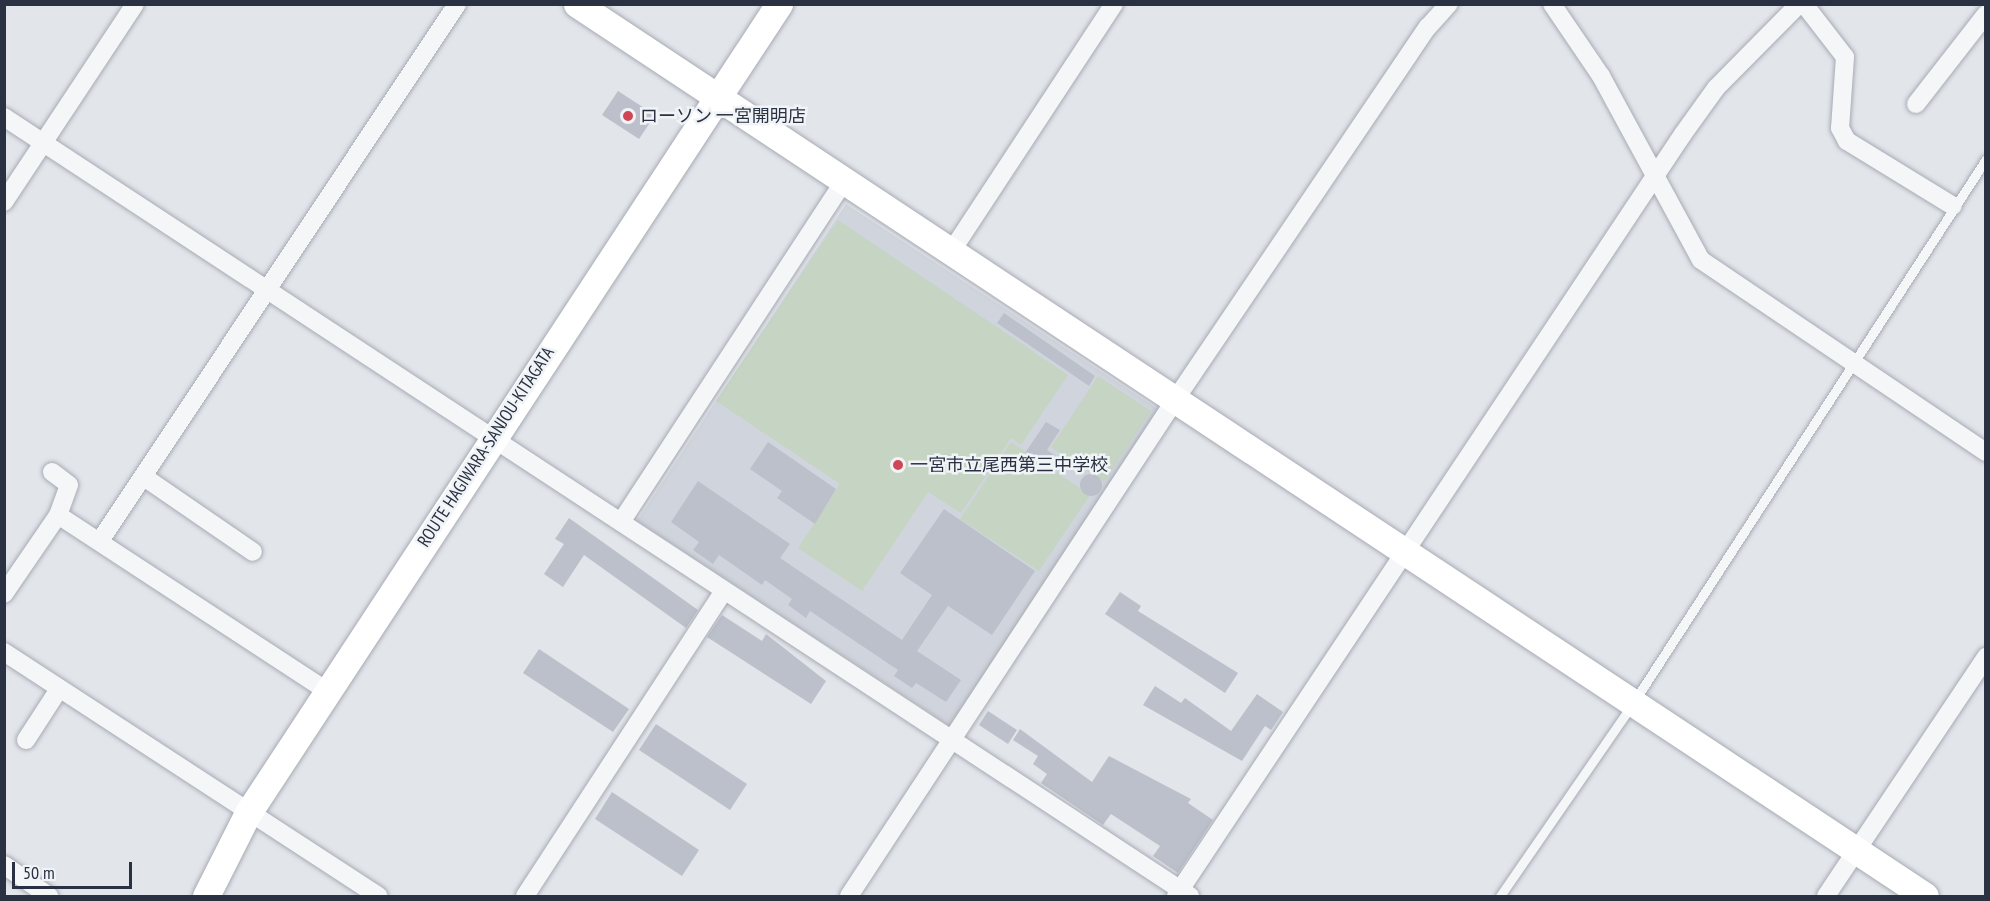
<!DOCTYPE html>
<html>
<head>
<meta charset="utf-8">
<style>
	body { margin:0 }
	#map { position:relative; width:1990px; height:901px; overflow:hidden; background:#e2e5ea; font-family:"PT Sans Narrow","Noto Sans JP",sans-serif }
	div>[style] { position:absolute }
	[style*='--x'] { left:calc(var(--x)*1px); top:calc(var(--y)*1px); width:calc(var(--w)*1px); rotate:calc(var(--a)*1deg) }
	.built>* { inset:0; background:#d0d4dc }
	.green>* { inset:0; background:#c6d4c3 }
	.building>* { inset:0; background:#bcc0ca }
	.round { border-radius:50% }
	.roads { filter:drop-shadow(0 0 2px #a7abb4) drop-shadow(0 0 2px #a7abb4) }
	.lane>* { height:9px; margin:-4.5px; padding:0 4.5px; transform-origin:4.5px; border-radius:4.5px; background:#f5f6f8 }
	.street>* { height:18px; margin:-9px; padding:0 9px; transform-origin:9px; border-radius:9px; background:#f5f6f8 }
	.secondary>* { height:27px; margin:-13.5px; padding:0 13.5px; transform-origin:13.5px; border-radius:13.5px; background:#fff }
	.dots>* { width:16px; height:16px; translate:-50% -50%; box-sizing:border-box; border:3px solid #f1f4f7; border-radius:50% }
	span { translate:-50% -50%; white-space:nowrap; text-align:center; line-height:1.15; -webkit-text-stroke:5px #f1f4f7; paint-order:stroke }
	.poi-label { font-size:18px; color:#2a3142 }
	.left { translate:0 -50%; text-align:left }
	.street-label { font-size:18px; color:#2a3142 }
	.frame { position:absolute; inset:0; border:6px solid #2a3142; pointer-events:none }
	.scale { position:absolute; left:12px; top:862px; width:120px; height:27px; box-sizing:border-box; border:3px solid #2a3142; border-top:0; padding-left:8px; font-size:18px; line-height:21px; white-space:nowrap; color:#2a3142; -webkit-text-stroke:4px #f1f4f7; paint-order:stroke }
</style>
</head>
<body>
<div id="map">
	<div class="built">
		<div style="clip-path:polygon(846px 204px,1158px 409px,950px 726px,637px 521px)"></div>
	</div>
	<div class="green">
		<div style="clip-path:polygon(838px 220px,1068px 375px,1021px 445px,1011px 438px,961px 513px,928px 492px,862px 591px,798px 548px,840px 484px,716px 401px)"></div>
		<div style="clip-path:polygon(1098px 376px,1151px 411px,1104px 482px,1051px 447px)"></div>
		<div style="clip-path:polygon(1011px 442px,1090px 495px,1039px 571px,960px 519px)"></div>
	</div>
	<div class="building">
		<div style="clip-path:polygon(618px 91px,655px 115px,639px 139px,602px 115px)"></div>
		<div style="clip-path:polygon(1004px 313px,1095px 376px,1089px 386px,997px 323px)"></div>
		<div style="clip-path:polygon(1046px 422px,1060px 430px,1047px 450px,1056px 456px,1048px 468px,1025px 453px)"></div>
		<div style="clip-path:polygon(768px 442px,836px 489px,815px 524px,777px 498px,782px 491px,750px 469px)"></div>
		<div class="round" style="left:1080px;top:474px;width:22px;height:22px"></div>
		<div style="clip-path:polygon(698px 481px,790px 544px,780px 558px,902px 640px,932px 595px,900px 573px,944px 509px,1035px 571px,992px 635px,948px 606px,917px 651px,961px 680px,946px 702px,916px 683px,912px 688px,894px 676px,898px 670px,810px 611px,806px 618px,788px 605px,792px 599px,765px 580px,762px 585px,719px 555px,713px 564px,693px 550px,699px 542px,671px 522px)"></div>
		<div style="clip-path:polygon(569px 518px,698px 610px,686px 628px,584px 555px,563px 587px,544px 574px,564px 544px,555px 539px)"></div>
		<div style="clip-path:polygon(1120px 592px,1141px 606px,1138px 611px,1238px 673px,1225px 693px,1105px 614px)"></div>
		<div style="clip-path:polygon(722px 615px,762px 641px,766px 634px,826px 681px,811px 704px,707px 637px)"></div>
		<div style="clip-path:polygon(539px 649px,629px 709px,613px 732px,523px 673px)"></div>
		<div style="clip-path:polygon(1155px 686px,1181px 703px,1185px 698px,1231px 731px,1257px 694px,1283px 712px,1271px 730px,1265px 726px,1242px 761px,1143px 705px)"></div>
		<div style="clip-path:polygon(988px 711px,1017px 730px,1008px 744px,979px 725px)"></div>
		<div style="clip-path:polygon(656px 724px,747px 784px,730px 810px,639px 750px)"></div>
		<div style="clip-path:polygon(1020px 729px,1092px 782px,1109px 756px,1191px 799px,1188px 803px,1213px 820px,1178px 873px,1153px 856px,1160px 846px,1111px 814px,1103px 825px,1041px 783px,1047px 774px,1033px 764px,1038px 756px,1013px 740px)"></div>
		<div style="clip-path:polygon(612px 792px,699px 850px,682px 876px,595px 819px)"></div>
	</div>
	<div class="roads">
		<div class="lane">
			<div style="--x:1500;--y:896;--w:234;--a:-55.4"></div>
			<div style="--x:1633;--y:703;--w:648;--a:-57.02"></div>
		</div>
		<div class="street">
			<div style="--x:1552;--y:4;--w:87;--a:55.8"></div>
			<div style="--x:1601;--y:76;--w:209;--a:61.5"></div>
			<div style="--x:1701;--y:260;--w:344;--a:34"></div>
			<div style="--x:1804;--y:4;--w:67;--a:52.3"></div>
			<div style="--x:1845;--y:57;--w:71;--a:94"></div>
			<div style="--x:1840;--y:128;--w:15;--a:62"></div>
			<div style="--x:1847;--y:141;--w:124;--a:31.5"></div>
			<div style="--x:1916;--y:104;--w:114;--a:-52.1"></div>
			<div style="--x:4;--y:117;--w:1419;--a:33.3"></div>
			<div style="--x:4;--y:202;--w:237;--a:-56.5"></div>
			<div style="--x:951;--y:252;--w:297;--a:-56.7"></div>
			<div style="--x:52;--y:472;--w:21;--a:37"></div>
			<div style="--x:69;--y:485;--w:32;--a:110"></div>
			<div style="--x:144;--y:477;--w:132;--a:34.5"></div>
			<div style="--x:621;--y:522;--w:407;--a:-56.8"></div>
			<div style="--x:100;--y:541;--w:645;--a:-56.38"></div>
			<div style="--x:4;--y:594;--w:96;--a:-55.6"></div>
			<div style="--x:58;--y:515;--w:321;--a:33.2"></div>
			<div style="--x:4;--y:652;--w:447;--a:33.1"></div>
			<div style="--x:26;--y:740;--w:61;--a:-57.1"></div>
			<div style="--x:4;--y:865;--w:55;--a:34.6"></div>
			<div style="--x:525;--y:896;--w:364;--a:-56.9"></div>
			<div style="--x:849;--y:896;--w:594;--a:-56.68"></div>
			<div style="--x:1175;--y:400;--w:451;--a:-55.9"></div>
			<div style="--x:1428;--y:27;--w:31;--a:-48"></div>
			<div style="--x:1176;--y:896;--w:915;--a:-56.36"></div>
			<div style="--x:1683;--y:134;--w:57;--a:-54.3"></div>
			<div style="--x:1716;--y:88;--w:118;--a:-45.3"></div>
			<div style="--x:1826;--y:896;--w:288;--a:-56.2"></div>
		</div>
		<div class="secondary">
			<div style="--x:577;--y:4;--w:1616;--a:33.49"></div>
			<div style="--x:206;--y:896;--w:93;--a:-63.2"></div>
			<div style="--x:248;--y:813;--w:968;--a:-56.72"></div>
		</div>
	</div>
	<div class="dots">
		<div style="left:628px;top:116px;background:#cf4755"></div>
		<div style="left:898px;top:465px;background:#cf4755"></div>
	</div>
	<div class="poi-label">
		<span class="left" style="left:640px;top:116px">ローソン 一宮開明店</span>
		<span class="left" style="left:910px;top:465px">一宮市立尾西第三中学校</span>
	</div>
	<div class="street-label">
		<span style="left:486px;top:447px;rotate:-57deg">ROUTE HAGIWARA-SANJOU-KITAGATA</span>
	</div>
	<div class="frame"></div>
	<div class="scale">50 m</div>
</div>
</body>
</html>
